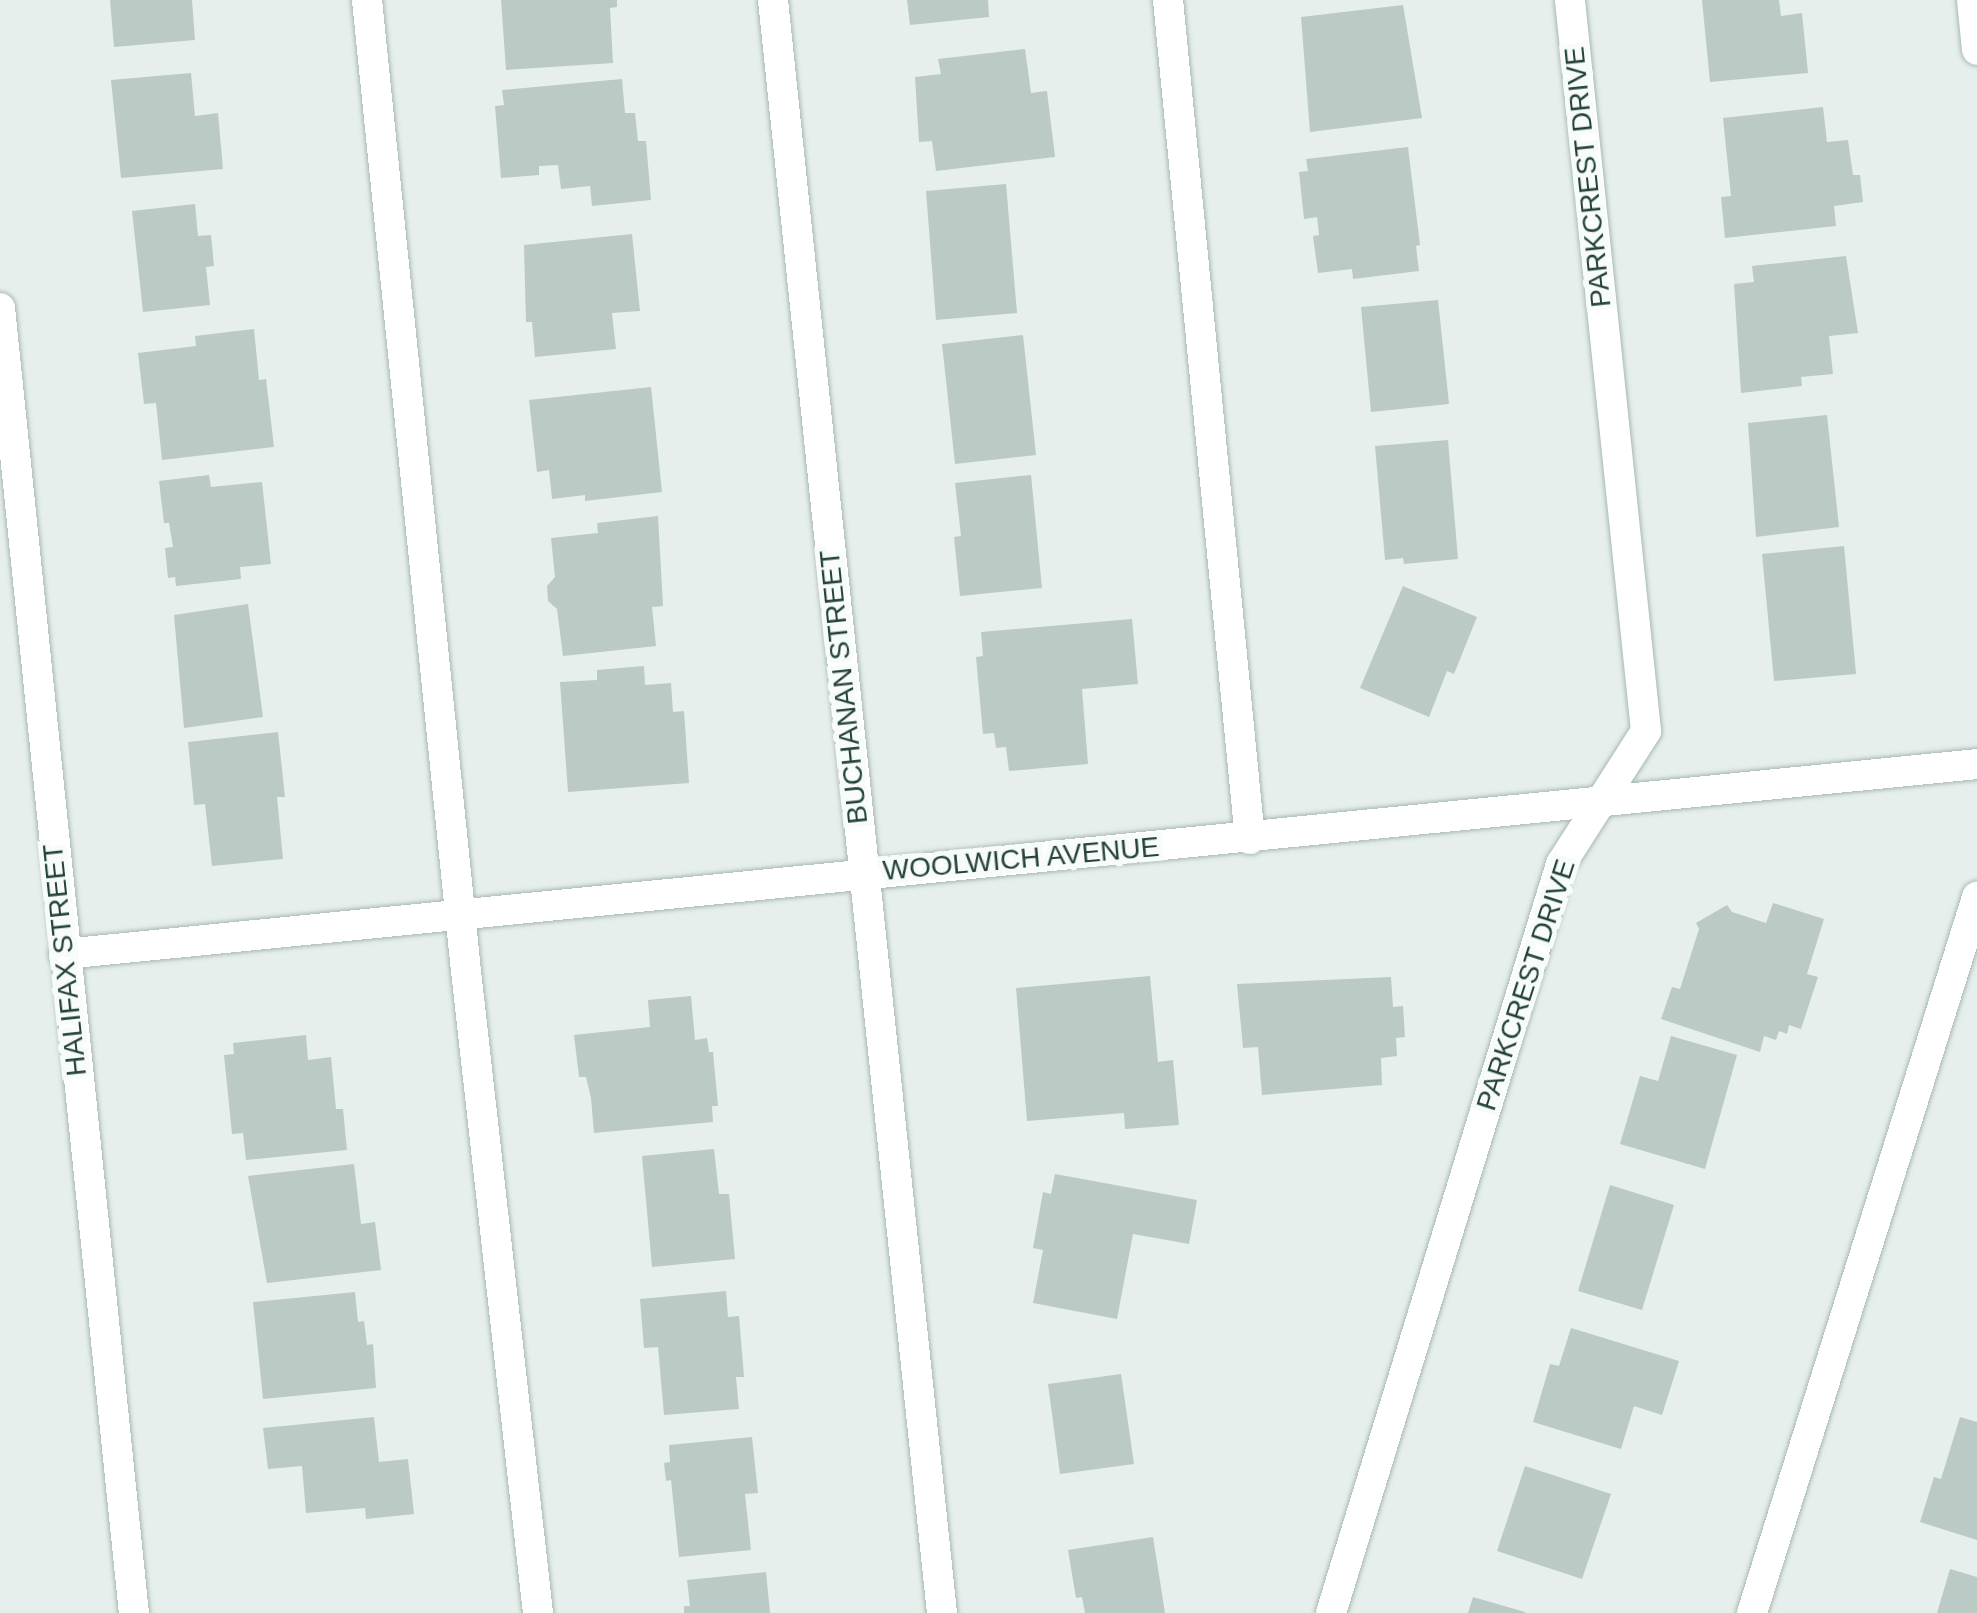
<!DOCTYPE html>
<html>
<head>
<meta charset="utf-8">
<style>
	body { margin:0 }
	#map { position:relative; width:1977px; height:1613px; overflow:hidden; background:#e6efeb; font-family:Helvetica,sans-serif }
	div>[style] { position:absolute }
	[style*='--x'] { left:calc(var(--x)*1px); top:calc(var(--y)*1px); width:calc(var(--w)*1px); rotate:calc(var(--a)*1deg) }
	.building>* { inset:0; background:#bbcac4 }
	.roads { filter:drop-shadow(0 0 2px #a8b8b2) drop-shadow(0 0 2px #a8b8b2) }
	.service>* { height:30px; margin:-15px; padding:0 15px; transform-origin:15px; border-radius:15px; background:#fff }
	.minor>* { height:30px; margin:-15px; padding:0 15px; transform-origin:15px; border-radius:15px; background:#fff }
	.tertiary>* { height:30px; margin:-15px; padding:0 15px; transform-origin:15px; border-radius:15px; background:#fff }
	span { translate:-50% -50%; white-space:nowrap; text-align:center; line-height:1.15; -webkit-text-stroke:10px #f7fbf9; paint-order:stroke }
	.street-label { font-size:28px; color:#24423a }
</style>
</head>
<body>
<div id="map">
	<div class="building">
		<div style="clip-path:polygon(110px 0,192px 0,195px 40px,114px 47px)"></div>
		<div style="clip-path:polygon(501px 0,617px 0,617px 7px,610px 8px,613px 63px,506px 70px)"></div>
		<div style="clip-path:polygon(907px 0,988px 0,989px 17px,910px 25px)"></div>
		<div style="clip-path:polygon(1702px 0,1779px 0,1781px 16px,1802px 13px,1808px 73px,1710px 82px)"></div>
		<div style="clip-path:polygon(1403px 5px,1422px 118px,1310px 132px,1301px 17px)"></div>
		<div style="clip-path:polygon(1025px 49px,1031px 93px,1047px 91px,1055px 157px,936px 171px,932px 141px,919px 142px,915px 77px,941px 74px,938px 59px)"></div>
		<div style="clip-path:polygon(191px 73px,195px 116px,218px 113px,223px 169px,121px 178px,111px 80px)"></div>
		<div style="clip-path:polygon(622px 79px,625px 113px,635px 113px,638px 141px,646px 141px,651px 200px,592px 206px,590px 186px,561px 189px,558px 165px,539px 166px,539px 175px,501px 178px,495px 106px,504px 105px,502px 90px)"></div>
		<div style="clip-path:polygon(1823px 107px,1827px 142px,1848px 140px,1853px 175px,1860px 175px,1863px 202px,1834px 206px,1836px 226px,1725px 238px,1721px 197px,1731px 196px,1723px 118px)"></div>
		<div style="clip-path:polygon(1408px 147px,1420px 245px,1416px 246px,1419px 271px,1353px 279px,1352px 269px,1318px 273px,1313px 236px,1319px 235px,1317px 217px,1304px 219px,1299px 172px,1308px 171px,1306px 159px)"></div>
		<div style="clip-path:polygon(1006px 184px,1017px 313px,936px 320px,926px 191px)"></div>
		<div style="clip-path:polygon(195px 204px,198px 236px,211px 235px,214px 266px,206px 267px,210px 305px,143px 312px,132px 211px)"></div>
		<div style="clip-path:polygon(632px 234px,640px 311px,612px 313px,616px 349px,535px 357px,532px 322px,526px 322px,524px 245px)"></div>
		<div style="clip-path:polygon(1846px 256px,1858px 333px,1829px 336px,1833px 374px,1801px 377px,1802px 386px,1741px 393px,1734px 284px,1754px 282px,1752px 266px)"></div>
		<div style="clip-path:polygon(1438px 300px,1449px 404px,1371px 412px,1361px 307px)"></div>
		<div style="clip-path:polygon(254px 329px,259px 380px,266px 379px,274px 447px,162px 460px,156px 403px,144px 404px,138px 353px,196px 346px,195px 336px)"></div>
		<div style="clip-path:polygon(1023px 335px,1036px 455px,955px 464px,942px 344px)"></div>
		<div style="clip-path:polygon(651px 387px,662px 492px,585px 501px,585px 495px,552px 499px,549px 470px,537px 472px,529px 400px)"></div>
		<div style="clip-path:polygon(1827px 415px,1839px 527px,1756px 537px,1748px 423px)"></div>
		<div style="clip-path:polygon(1448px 440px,1458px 559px,1404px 564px,1403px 558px,1385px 560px,1375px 446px)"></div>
		<div style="clip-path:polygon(209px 475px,211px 487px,262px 482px,271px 564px,240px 567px,241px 579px,176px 586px,175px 577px,168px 578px,165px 548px,173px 547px,169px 523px,164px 523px,159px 481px)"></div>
		<div style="clip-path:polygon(1031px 475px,1042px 588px,960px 596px,954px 537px,961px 536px,955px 483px)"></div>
		<div style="clip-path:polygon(658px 516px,663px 606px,652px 607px,656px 646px,563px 656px,557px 609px,548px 601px,547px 586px,555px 577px,551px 538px,598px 533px,597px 523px)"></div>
		<div style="clip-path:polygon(1844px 546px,1856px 674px,1774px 681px,1762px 554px)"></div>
		<div style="clip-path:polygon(1403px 586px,1477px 617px,1454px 674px,1447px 671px,1429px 717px,1360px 688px)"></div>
		<div style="clip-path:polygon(248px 604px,263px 717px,184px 728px,174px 615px)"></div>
		<div style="clip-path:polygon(1132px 619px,1138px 684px,1082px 689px,1088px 764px,1009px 771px,1006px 747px,996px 748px,994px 733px,983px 734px,976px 657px,983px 656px,981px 632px)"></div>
		<div style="clip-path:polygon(644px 666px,645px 685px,671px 683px,673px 712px,684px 711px,689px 783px,568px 792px,560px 682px,597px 680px,597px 670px)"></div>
		<div style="clip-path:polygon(278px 732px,285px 797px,277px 797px,283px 859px,212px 866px,205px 804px,194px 805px,188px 742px)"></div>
		<div style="clip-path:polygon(1773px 903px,1824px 919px,1807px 974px,1818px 977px,1801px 1029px,1789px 1025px,1787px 1034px,1779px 1031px,1776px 1040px,1764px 1036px,1760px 1052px,1661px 1019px,1672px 987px,1680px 989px,1699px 929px,1696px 923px,1727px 905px,1732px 912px,1766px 923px)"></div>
		<div style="clip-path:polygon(1150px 976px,1158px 1062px,1173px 1060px,1179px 1125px,1125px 1129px,1124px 1113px,1027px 1121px,1016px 988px)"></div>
		<div style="clip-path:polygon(1391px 977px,1393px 1007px,1403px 1006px,1405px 1037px,1396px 1038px,1397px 1056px,1381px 1058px,1382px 1085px,1262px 1095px,1258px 1047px,1243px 1048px,1237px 984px)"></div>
		<div style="clip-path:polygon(691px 996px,695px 1040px,707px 1038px,709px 1052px,713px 1052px,718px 1106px,712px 1106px,713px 1122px,594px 1133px,591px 1098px,586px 1077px,579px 1077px,574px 1035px,650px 1027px,648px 1000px)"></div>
		<div style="clip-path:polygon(306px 1035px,308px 1060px,331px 1057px,336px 1109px,343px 1109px,347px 1150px,246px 1160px,243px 1133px,232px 1134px,224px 1055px,234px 1054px,233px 1043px)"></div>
		<div style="clip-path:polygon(1671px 1036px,1737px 1055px,1705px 1169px,1620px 1144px,1640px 1076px,1658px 1081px)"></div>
		<div style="clip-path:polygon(714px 1149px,719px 1194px,729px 1194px,735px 1259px,652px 1267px,642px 1156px)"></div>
		<div style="clip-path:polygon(354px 1164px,361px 1224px,375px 1222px,381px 1270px,267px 1283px,248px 1176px)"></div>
		<div style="clip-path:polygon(1055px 1174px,1197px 1200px,1189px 1244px,1133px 1234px,1117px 1319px,1033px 1303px,1043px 1250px,1033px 1248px,1043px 1192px,1051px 1194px)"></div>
		<div style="clip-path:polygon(1610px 1185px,1674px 1205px,1642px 1310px,1578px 1291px)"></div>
		<div style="clip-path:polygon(726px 1291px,728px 1317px,739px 1316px,744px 1377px,736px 1377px,739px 1409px,664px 1415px,658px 1347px,644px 1348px,640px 1299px)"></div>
		<div style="clip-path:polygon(355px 1292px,358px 1322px,364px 1321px,367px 1345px,373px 1344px,376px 1388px,263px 1399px,253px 1302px)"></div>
		<div style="clip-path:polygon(1571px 1328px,1679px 1361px,1662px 1415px,1634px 1406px,1621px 1449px,1533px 1422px,1550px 1364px,1559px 1366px)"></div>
		<div style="clip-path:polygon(1121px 1374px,1134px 1464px,1060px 1474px,1048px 1384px)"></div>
		<div style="clip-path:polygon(374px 1417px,379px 1462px,408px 1459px,414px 1514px,366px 1519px,365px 1508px,306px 1513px,302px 1466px,268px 1469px,263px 1428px)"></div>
		<div style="clip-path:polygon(1960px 1417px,1977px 1422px,1977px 1540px,1920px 1522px,1934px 1477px,1941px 1479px)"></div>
		<div style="clip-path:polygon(752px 1437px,758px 1493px,745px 1494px,751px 1550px,679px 1557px,671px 1480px,666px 1481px,664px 1463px,670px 1462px,669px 1445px)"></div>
		<div style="clip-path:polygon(1525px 1466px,1611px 1494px,1582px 1579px,1497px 1551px)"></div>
		<div style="clip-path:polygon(1153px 1537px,1165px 1613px,1085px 1613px,1082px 1597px,1076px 1598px,1068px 1550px)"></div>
		<div style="clip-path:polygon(1950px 1569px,1977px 1577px,1977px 1613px,1937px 1613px)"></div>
		<div style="clip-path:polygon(766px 1572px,770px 1613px,684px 1613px,684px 1606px,690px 1606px,687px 1580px)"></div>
		<div style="clip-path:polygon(1473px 1597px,1525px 1612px,1525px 1613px,1468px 1613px)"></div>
	</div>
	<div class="roads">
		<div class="service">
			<div style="--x:367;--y:0;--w:976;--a:84.18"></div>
			<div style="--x:466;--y:971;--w:646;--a:83.6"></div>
			<div style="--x:1168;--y:0;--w:843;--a:84.42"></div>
			<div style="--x:1972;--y:0;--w:50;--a:84.3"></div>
			<div style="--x:1752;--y:1613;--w:751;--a:-72.55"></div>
		</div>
		<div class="minor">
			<div style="--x:773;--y:0;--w:1622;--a:84.02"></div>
			<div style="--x:64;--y:954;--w:1922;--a:-5.67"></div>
			<div style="--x:1331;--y:1613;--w:784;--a:-72.93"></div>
			<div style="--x:1561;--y:864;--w:158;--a:-57.4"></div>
			<div style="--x:1646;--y:731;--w:735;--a:-95.94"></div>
		</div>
		<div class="tertiary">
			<div style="--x:0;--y:308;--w:1312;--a:84.14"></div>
		</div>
	</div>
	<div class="street-label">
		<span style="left:1588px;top:177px;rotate:-96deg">PARKCREST DRIVE</span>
		<span style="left:844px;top:687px;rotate:-96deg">BUCHANAN STREET</span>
		<span style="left:1021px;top:859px;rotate:-5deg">WOOLWICH AVENUE</span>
		<span style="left:65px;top:960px;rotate:-96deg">HALIFAX STREET</span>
		<span style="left:1526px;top:985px;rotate:-72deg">PARKCREST DRIVE</span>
	</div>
</div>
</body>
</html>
